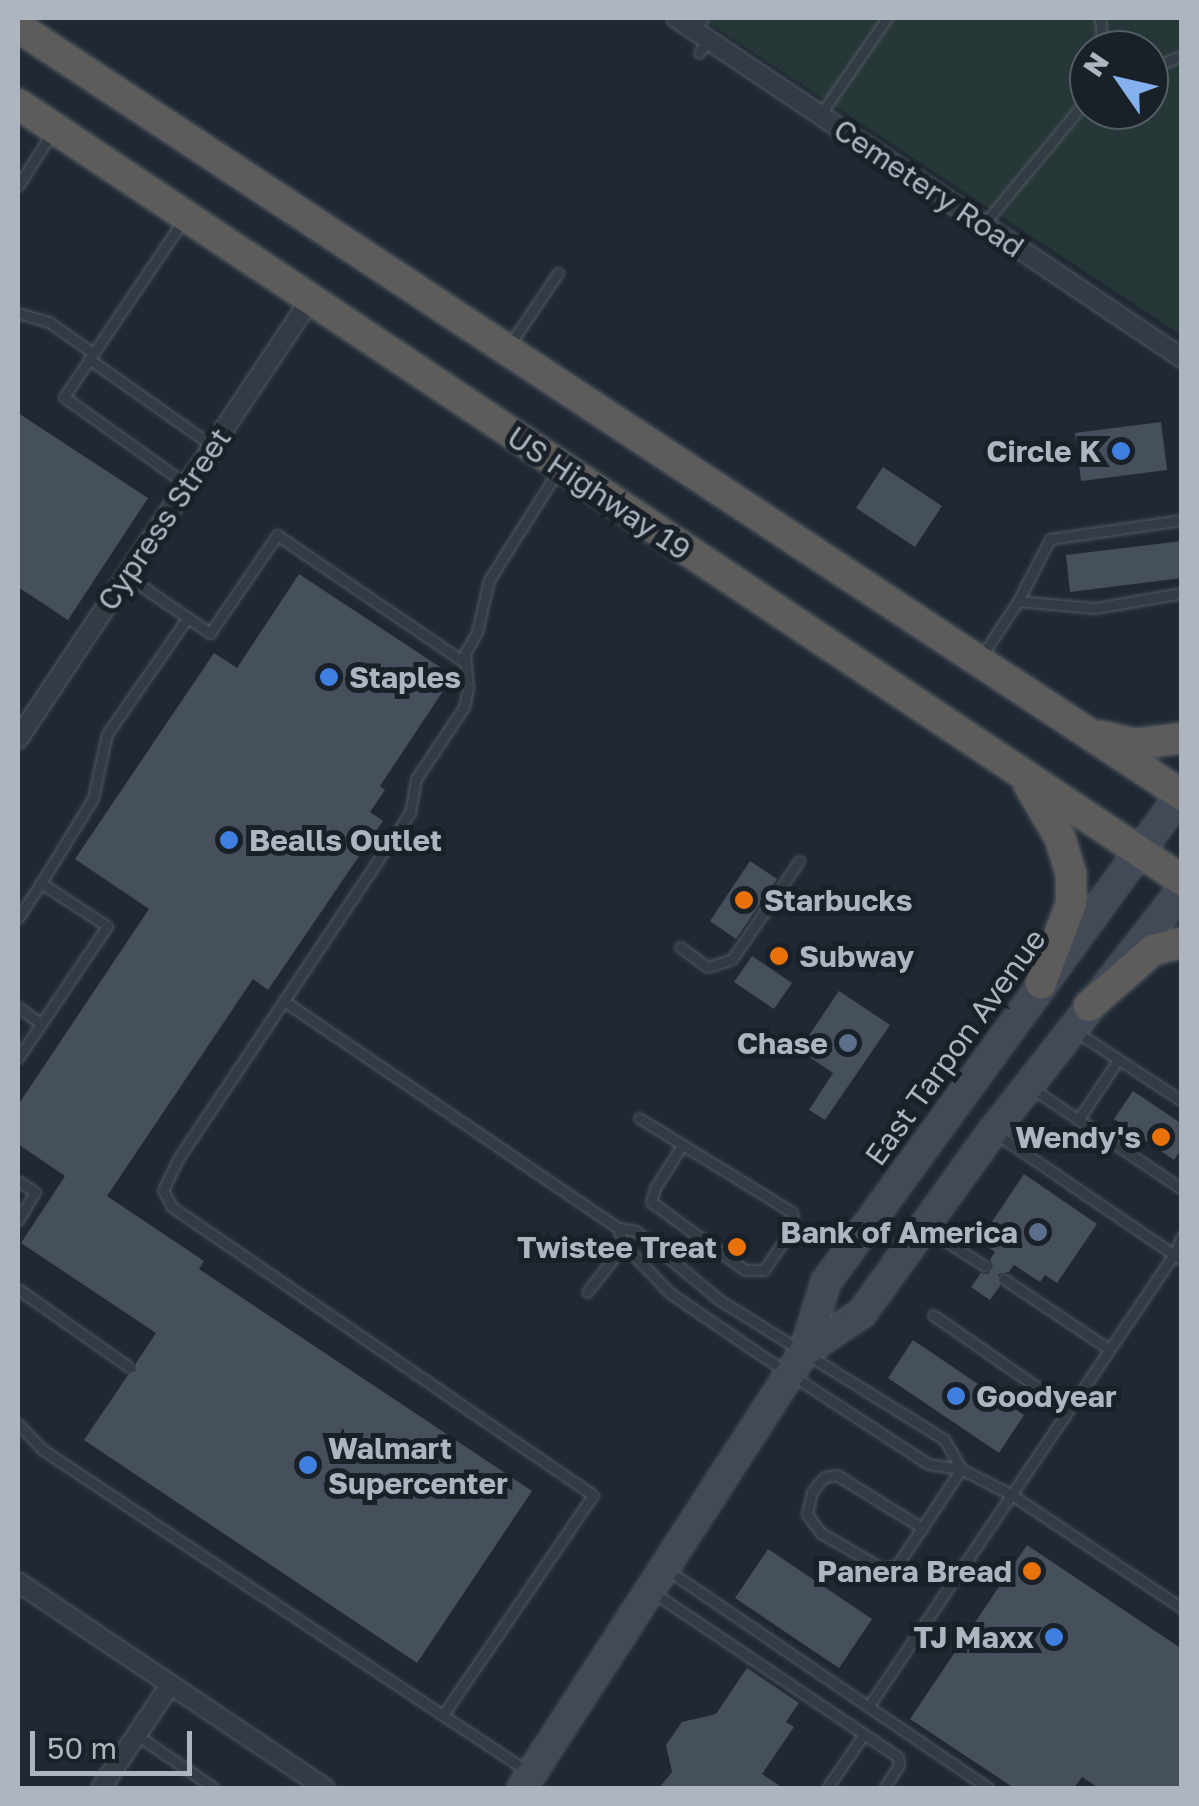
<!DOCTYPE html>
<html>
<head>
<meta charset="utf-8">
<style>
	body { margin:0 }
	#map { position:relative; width:1199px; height:1806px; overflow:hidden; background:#202933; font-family:"Golos Text",sans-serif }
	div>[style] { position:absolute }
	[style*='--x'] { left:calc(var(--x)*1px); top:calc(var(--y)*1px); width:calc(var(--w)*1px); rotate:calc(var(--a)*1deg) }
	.green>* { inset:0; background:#253736 }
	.building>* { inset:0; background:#46505d }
	.roads { filter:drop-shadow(0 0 2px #515862) drop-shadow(0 0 2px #515862) }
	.service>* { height:9px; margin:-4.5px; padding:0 4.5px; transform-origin:4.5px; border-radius:4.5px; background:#333b44 }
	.minor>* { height:18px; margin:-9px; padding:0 9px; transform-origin:9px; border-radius:9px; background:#333b44 }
	.secondary>* { height:28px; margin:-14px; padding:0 14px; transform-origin:14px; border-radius:14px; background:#424a57 }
	.trunk>* { height:30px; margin:-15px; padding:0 15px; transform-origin:15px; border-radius:15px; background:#5e5c5a }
	.dots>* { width:28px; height:28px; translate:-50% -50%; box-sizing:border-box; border:5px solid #192028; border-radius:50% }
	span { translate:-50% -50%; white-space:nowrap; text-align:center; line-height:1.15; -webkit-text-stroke:10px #192028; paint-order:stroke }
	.street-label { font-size:30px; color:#adb5c1 }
	.poi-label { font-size:30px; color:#adb5c1; font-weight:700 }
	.right { translate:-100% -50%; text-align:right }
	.left { translate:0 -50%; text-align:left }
	.frame { position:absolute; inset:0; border:20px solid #adb5c1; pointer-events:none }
	.north { position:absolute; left:1069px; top:30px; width:100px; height:100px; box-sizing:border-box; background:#192028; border:2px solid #545c65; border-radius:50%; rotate:304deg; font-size:28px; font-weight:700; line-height:40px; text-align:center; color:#adb5c1 }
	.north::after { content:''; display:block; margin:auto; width:35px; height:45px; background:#85b1ee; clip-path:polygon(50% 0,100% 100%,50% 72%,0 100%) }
	.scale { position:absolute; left:30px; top:1731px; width:162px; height:45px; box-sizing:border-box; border:5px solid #adb5c1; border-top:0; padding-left:12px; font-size:30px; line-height:35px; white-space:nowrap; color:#adb5c1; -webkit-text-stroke:8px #192028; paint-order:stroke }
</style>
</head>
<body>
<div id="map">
	<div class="green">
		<div style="clip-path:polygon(evenodd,701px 18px,1181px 18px,1181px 335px,701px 18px,1089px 50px,1149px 50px,1149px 110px,1089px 110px,1089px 50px)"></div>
	</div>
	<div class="building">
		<div style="clip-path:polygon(18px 413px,148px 498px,68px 620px,18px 587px)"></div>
		<div style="clip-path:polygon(1161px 422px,1167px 470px,1081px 481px,1075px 433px)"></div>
		<div style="clip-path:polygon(883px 467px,942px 506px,915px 547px,856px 508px)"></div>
		<div style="clip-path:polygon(1182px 541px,1182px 578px,1070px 592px,1066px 555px)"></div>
		<div style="clip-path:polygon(299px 574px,446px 671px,438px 683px,445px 688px,380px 786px,385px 790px,370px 812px,383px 821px,268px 990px,253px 979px,107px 1196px,204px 1261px,199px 1269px,532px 1491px,417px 1663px,84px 1440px,128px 1375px,136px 1371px,136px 1363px,156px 1333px,21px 1243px,65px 1176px,18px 1144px,18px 1105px,149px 909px,75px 859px,214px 653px,237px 668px)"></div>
		<div style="clip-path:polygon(750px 861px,777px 879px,736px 939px,710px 921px)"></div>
		<div style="clip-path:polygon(752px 956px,792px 983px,774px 1009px,734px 982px)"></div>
		<div style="clip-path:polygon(839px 991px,890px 1025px,825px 1120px,809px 1110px,833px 1073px,799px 1050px)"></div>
		<div style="clip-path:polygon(1133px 1091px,1182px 1124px,1182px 1149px,1174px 1160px,1114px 1119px)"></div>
		<div style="clip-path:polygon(1024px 1174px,1097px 1224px,1057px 1283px,1045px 1275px,1040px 1282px,1014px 1265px,1009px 1272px,998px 1274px,1000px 1286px,990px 1300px,971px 1287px,981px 1273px,988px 1274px,993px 1267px,990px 1259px,995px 1252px,979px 1241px)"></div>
		<div style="clip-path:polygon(913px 1340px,1024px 1415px,999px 1453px,888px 1378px)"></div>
		<div style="clip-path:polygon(1027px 1545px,1182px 1649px,1182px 1788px,1099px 1788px,1082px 1777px,1074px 1788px,1014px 1788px,910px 1719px)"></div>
		<div style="clip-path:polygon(768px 1549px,872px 1619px,839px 1668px,735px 1598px)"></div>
		<div style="clip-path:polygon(747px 1668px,799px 1703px,786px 1722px,794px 1727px,762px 1774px,783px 1788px,659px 1788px,672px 1772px,666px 1745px,682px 1722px,716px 1714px)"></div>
	</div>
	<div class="roads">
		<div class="service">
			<div style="--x:1100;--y:18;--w:32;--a:85"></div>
			<div style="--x:695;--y:30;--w:14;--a:-56"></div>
			<div style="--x:699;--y:53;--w:17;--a:-57"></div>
			<div style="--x:1149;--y:68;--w:35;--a:-20"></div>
			<div style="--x:820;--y:115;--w:118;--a:-55.4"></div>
			<div style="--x:18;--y:186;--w:65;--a:-57.5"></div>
			<div style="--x:184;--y:219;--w:215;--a:124"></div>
			<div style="--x:64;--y:397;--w:150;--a:35.5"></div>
			<div style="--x:983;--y:225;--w:166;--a:-50.4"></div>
			<div style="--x:18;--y:313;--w:32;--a:16"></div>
			<div style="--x:49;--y:322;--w:54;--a:35.2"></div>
			<div style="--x:510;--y:344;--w:86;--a:-55.9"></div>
			<div style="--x:89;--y:359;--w:151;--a:35.1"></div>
			<div style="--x:127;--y:576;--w:101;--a:34.5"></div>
			<div style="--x:210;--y:633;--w:119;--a:-55.6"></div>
			<div style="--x:277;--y:535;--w:226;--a:34.2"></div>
			<div style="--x:1018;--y:601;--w:70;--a:-62.7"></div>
			<div style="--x:1050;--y:539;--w:133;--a:-8.2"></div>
			<div style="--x:981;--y:657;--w:67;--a:-56.5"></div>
			<div style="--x:1018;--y:601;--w:77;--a:5.2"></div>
			<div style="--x:1095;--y:608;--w:88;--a:-9.8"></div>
			<div style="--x:18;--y:918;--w:42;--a:-56.7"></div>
			<div style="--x:680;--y:947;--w:34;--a:36"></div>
			<div style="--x:708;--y:967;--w:25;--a:-18"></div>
			<div style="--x:732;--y:959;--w:119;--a:-55.6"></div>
			<div style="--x:284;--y:1001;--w:404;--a:34.2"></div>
			<div style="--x:618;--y:1228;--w:18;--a:9"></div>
			<div style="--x:636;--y:1231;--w:110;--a:39.5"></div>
			<div style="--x:721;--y:1301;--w:262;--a:31.8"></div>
			<div style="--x:944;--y:1439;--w:34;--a:60"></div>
			<div style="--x:18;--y:1007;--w:27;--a:36"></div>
			<div style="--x:1075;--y:1031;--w:128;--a:33.2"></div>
			<div style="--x:18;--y:1058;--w:159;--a:-56"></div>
			<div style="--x:107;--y:926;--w:79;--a:-146.9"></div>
			<div style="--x:41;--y:883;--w:100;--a:-58.5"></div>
			<div style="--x:93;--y:798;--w:66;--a:-77.7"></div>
			<div style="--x:107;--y:734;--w:142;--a:-55.3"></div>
			<div style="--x:1030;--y:1087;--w:183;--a:33.9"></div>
			<div style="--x:639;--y:1118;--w:180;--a:31.6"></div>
			<div style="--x:792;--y:1212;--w:14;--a:82"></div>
			<div style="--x:794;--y:1226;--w:53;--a:124.3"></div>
			<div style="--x:764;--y:1270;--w:19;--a:180"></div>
			<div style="--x:745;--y:1270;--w:116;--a:-144.1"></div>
			<div style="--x:651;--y:1202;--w:15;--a:-74"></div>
			<div style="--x:655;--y:1188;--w:51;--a:-57.9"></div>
			<div style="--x:1078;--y:1120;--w:72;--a:-56.3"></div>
			<div style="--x:995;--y:1133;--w:226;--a:34.2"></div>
			<div style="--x:18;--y:1181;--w:20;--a:33"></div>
			<div style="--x:35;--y:1192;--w:33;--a:121"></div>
			<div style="--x:618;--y:1228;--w:18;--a:71"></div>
			<div style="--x:624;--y:1245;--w:66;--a:46.2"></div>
			<div style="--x:670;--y:1293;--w:110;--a:34.3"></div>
			<div style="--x:761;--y:1355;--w:199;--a:33.1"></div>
			<div style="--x:928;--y:1464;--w:33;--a:9"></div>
			<div style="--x:961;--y:1469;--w:57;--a:27"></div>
			<div style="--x:1012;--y:1495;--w:204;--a:33.6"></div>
			<div style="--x:928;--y:1230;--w:67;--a:32.3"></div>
			<div style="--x:1004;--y:1279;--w:126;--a:33.7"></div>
			<div style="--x:18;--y:1289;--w:136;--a:35.1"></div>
			<div style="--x:587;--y:1292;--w:60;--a:-51.8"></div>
			<div style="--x:933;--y:1315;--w:165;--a:34.7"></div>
			<div style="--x:18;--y:1424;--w:36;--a:46"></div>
			<div style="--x:43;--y:1450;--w:584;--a:33.55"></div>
			<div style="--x:922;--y:1528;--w:100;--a:-148.1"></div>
			<div style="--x:837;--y:1475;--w:13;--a:171"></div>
			<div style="--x:824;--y:1477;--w:19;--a:129"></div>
			<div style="--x:812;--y:1492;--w:23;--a:103"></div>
			<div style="--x:807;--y:1514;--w:24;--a:54"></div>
			<div style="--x:821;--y:1533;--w:72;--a:30.1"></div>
			<div style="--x:883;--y:1569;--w:15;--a:-16"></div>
			<div style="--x:897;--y:1565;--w:45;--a:-56"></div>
			<div style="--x:922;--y:1528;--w:71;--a:-56.5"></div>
			<div style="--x:669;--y:1571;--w:386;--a:34.2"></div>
			<div style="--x:654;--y:1593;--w:294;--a:33.9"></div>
			<div style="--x:898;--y:1757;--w:8;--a:83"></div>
			<div style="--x:899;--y:1765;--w:27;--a:123"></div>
			<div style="--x:868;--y:1707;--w:547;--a:-55.96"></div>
			<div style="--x:1174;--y:1254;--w:20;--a:-66"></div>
			<div style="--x:443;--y:1715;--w:266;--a:-55.7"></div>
			<div style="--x:593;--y:1495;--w:510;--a:-145.62"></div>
			<div style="--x:172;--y:1207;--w:19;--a:-118"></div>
			<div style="--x:163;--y:1190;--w:34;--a:-64"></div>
			<div style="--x:178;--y:1159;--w:417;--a:-56.2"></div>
			<div style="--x:410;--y:813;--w:35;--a:-80"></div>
			<div style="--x:416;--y:779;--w:87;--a:-56.3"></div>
			<div style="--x:464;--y:707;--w:19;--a:-78"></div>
			<div style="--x:468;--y:688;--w:35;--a:-95"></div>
			<div style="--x:465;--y:653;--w:24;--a:-60"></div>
			<div style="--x:477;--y:632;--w:53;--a:-77"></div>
			<div style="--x:489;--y:580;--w:129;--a:-57.7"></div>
			<div style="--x:137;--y:1735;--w:93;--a:34.5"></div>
			<div style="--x:827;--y:1788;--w:65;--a:-55.6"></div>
		</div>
		<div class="minor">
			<div style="--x:676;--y:18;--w:610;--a:33.9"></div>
			<div style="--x:18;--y:739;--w:527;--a:-56.37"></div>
			<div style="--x:18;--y:1582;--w:370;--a:33.9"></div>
			<div style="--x:101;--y:1788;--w:124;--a:-56.2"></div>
		</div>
		<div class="secondary">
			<div style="--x:804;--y:1352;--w:70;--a:-33.9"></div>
			<div style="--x:862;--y:1313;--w:224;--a:-54.3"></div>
			<div style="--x:993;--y:1131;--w:306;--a:-51.9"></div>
			<div style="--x:522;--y:1788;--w:519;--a:-57.11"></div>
			<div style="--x:804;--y:1352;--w:73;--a:-72.6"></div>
			<div style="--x:826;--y:1282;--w:605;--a:-53.94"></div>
		</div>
		<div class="trunk">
			<div style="--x:18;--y:27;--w:1395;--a:33.42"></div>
			<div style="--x:18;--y:104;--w:1399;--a:33.69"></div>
			<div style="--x:1101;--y:736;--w:36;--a:13"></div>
			<div style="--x:1136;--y:744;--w:46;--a:-7.4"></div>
			<div style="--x:1029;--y:785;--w:61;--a:59.7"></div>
			<div style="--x:1060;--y:838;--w:37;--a:73"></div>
			<div style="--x:1071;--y:873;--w:31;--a:90"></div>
			<div style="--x:1071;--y:904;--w:85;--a:110.8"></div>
			<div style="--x:1089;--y:1006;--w:85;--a:-41.2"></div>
			<div style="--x:1153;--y:950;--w:30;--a:-14"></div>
		</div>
	</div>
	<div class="dots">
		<div style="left:1121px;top:451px;background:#3f7fe0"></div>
		<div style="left:329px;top:677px;background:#3f7fe0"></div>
		<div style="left:229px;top:840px;background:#3f7fe0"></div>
		<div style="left:744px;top:900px;background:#e8710a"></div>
		<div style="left:779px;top:956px;background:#e8710a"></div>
		<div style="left:848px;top:1043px;background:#5c6f8a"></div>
		<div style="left:1161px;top:1137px;background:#e8710a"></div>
		<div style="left:1038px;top:1232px;background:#5c6f8a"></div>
		<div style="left:737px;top:1247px;background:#e8710a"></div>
		<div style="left:956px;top:1396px;background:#3f7fe0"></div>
		<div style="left:308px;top:1465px;background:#3f7fe0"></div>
		<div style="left:1032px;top:1571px;background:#e8710a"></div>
		<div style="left:1054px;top:1637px;background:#3f7fe0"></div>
	</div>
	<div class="street-label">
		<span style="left:929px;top:188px;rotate:34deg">Cemetery Road</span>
		<span style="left:599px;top:493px;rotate:34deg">US Highway 19</span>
		<span style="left:164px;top:519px;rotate:-56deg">Cypress Street</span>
		<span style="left:955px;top:1047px;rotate:-54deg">East Tarpon Avenue</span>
	</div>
	<div class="poi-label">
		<span class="right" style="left:1101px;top:451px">Circle K</span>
		<span class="left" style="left:349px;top:677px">Staples</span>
		<span class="left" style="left:249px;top:840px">Bealls Outlet</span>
		<span class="left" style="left:764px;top:900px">Starbucks</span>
		<span class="left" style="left:799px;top:956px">Subway</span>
		<span class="right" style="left:828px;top:1043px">Chase</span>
		<span class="right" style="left:1141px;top:1137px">Wendy's</span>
		<span class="right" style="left:1018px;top:1232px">Bank of America</span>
		<span class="right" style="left:717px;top:1247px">Twistee Treat</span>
		<span class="left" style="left:976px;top:1396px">Goodyear</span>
		<span class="left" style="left:328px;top:1465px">Walmart<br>Supercenter</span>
		<span class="right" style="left:1012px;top:1571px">Panera Bread</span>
		<span class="right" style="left:1034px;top:1637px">TJ Maxx</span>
	</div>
	<div class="frame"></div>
	<div class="north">N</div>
	<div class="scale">50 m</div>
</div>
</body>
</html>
